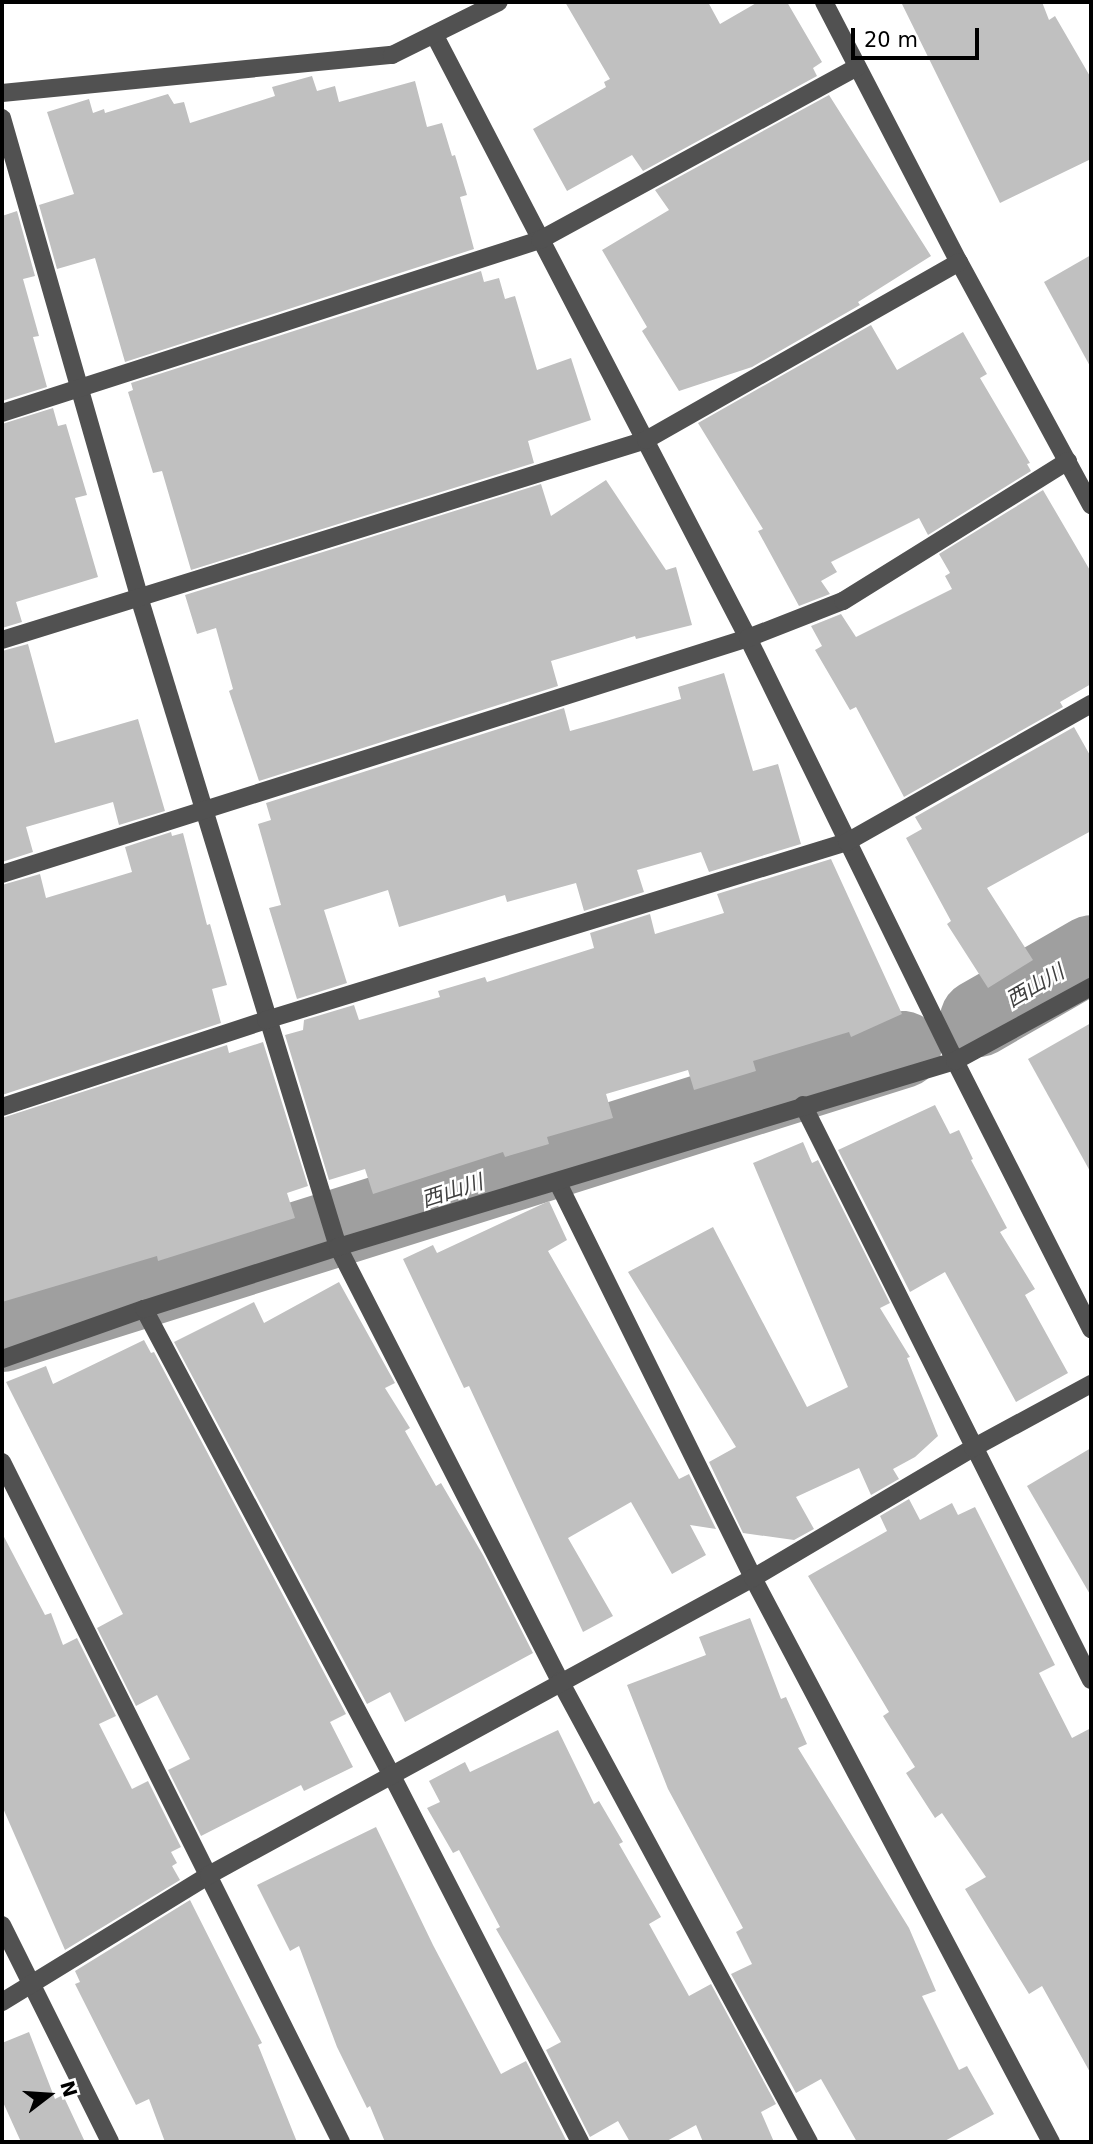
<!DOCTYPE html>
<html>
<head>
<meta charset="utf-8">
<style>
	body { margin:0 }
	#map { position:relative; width:1093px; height:2144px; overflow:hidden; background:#fff; font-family:"DejaVu Sans","Noto Sans JP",sans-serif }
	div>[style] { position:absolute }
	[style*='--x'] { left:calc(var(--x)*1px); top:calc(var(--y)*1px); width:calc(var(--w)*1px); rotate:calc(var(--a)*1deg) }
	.river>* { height:77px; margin:-38.5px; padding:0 38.5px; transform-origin:38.5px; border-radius:38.5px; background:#9f9f9f }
	.building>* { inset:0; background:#c0c0c0 }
	.minor>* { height:18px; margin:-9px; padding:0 9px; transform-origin:9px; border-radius:9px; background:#515151 }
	span { translate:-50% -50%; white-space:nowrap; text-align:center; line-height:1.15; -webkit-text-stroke:5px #fff; paint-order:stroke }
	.water-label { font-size:21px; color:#404040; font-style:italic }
	.frame { position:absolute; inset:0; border:4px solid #000; pointer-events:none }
	.north { position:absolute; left:14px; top:2060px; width:70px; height:70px; -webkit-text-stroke:5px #fff; paint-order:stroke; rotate:73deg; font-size:19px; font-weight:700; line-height:28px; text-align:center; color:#000 }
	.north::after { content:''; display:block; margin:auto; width:24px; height:32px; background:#000; clip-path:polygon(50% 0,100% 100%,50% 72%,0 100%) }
	.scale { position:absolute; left:851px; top:28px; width:128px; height:32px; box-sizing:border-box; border:4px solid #000; border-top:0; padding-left:9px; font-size:21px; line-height:24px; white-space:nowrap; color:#000; -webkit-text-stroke:5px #fff; paint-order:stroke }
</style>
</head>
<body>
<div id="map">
	<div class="river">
		<div style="--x:978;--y:1018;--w:130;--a:-29.9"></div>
		<div style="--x:2;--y:1333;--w:944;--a:-17.51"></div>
	</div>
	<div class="building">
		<div style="clip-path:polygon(565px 2px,708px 2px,720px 24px,758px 2px,787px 2px,822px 62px,813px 68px,817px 76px,643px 171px,632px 155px,567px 191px,533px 129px,606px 87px,604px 82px,610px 79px)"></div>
		<div style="clip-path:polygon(901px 2px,1042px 2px,1049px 20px,1055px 16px,1091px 78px,1091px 159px,1000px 203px)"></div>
		<div style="clip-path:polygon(312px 76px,317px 91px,335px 86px,339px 102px,415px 81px,427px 127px,442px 123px,452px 156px,455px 155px,467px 195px,460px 197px,474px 249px,125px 362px,95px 258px,57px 269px,39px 205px,74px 194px,47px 112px,89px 99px,93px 113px,104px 109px,105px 113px,168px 94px,174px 104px,184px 102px,190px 123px,275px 96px,272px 87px)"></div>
		<div style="clip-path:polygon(829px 95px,931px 256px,858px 302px,860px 305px,752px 367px,679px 391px,642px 331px,647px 327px,602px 250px,669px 210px,655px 190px)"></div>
		<div style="clip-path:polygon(17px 211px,35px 276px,23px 279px,39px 336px,33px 337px,47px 387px,2px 401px,2px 216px)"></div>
		<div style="clip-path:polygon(1091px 255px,1091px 368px,1044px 282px)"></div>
		<div style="clip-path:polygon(481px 271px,484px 282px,499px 278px,505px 299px,515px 296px,537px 370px,571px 358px,591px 420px,528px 441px,534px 463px,191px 570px,162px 471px,153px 473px,128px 392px,133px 390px,131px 383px)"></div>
		<div style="clip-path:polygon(871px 325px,897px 370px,963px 332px,987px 374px,980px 378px,1030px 463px,1027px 464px,1031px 471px,928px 535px,919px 518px,831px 562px,837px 572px,821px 581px,830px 594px,799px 606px,758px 531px,763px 529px,698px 423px)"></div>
		<div style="clip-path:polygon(53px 408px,58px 426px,66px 424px,87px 495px,75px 498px,98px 577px,16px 602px,22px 622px,2px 628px,2px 424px)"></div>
		<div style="clip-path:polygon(606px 480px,666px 570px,676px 567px,692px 625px,636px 639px,635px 636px,551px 661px,558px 686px,259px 781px,229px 691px,233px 689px,216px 628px,197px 634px,185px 595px,541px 484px,551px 516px)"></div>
		<div style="clip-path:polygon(1043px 490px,1091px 572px,1091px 684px,1060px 702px,1063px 707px,904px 797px,856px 707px,850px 710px,815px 650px,822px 646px,811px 626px,841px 614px,856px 637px,952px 589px,945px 576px,950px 573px,939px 554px)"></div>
		<div style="clip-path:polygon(28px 644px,55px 743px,138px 719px,165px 811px,119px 825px,113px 802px,26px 827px,33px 852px,2px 862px,2px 651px)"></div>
		<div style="clip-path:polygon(724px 673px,753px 771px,778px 764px,801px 844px,709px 872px,701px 852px,637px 870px,644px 892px,584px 911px,576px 883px,507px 902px,505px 895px,399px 927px,388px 890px,324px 910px,347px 983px,297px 999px,269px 908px,281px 905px,258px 824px,271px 820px,266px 803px,564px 708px,570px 731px,606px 721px,681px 699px,678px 687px)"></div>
		<div style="clip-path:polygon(1074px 727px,1091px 757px,1091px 831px,987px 888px,1033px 960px,988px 988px,947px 924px,951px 921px,906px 838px,922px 829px,915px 817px)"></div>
		<div style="clip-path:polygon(171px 832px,172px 836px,183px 833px,207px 925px,210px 924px,227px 985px,212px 989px,221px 1023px,2px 1095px,2px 885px,40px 874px,46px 898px,132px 872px,125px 847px)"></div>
		<div style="clip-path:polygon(831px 859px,902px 1014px,851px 1037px,849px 1032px,753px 1061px,756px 1071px,694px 1090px,688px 1070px,606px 1094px,613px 1118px,547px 1137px,549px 1144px,505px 1157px,503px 1152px,373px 1194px,365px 1169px,329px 1180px,285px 1035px,303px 1030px,304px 1020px,354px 1005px,359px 1020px,440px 997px,438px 991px,485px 977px,487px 982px,594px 948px,590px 933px,650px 914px,655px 934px,724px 913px,717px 894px)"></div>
		<div style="clip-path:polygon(1091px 1023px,1091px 1173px,1028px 1059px)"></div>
		<div style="clip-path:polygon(263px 1042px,308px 1186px,287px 1193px,295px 1218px,158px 1261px,157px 1256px,2px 1302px,2px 1118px,227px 1045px,229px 1053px)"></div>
		<div style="clip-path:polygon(935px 1105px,950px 1134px,959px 1130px,973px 1159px,971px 1160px,1007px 1228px,1000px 1232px,1035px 1289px,1025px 1295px,1068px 1373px,1016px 1402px,945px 1272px,910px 1292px,838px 1150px)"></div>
		<div style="clip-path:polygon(803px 1142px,812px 1163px,818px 1160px,890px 1303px,880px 1308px,910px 1357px,907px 1358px,938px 1436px,915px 1457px,893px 1469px,899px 1479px,871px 1495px,859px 1468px,796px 1497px,814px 1529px,794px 1540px,743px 1533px,709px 1462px,736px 1447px,628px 1272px,713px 1227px,807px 1407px,848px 1387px,753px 1163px)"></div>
		<div style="clip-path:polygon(549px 1201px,567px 1240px,548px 1251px,679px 1479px,689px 1474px,716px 1529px,690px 1525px,706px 1555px,672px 1574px,631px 1502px,568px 1538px,613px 1616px,583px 1632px,469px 1386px,464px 1388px,403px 1259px,433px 1245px,437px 1253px)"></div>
		<div style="clip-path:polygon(339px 1282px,395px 1383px,385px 1388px,410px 1428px,405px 1431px,436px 1486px,441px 1483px,483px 1555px,533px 1653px,405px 1722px,390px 1692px,367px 1704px,174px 1342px,254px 1302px,264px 1323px)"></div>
		<div style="clip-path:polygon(144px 1340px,151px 1353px,154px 1352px,346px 1714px,330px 1722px,353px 1767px,304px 1791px,301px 1785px,201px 1836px,168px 1770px,190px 1759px,157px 1695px,136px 1706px,97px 1628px,123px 1614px,6px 1382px,46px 1366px,53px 1384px)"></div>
		<div style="clip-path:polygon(1091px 1448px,1091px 1596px,1027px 1486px)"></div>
		<div style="clip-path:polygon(909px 1499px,920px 1520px,952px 1503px,958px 1515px,975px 1507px,1055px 1665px,1039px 1673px,1072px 1738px,1091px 1728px,1091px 2074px,1042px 1986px,1029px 1994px,965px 1889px,986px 1877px,942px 1813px,935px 1818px,906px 1773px,915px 1767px,883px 1716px,889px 1712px,808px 1576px,887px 1531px,880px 1516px)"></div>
		<div style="clip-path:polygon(2px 1533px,45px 1615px,51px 1613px,63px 1645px,77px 1638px,116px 1716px,99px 1724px,132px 1789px,148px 1781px,181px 1847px,171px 1852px,177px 1863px,172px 1866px,180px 1880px,65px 1950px,2px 1806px)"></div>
		<div style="clip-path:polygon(750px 1618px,781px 1699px,786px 1697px,807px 1744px,798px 1748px,909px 1928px,936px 1991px,922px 1996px,959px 2070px,967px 2066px,994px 2114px,943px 2142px,857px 2142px,821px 2079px,796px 2093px,731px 1974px,752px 1964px,736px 1932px,743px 1928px,668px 1789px,627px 1685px,706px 1655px,699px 1637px)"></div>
		<div style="clip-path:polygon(558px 1730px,594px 1804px,599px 1801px,623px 1842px,619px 1844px,661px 1917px,649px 1924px,689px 1996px,711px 1984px,776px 2104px,761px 2112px,774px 2142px,703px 2142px,696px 2125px,665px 2142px,630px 2142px,618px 2121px,590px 2137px,546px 2050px,561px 2042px,496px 1929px,500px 1927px,459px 1850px,453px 1853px,427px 1808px,440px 1802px,429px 1781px,465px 1762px,470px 1772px)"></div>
		<div style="clip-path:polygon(376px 1827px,433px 1945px,501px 2074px,526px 2061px,567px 2142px,385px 2142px,370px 2106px,367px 2108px,337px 2047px,299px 1946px,290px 1951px,257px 1885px)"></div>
		<div style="clip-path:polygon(190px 1900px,262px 2043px,258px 2045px,297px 2142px,165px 2142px,149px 2099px,136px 2105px,75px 1984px,80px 1982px,75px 1971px)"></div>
		<div style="clip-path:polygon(29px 2032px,55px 2099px,63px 2095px,85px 2142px,21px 2142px,2px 2100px,2px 2043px)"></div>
	</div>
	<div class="minor">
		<div style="--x:824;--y:2;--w:293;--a:62.6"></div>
		<div style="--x:959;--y:262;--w:277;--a:61.5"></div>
		<div style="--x:435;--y:36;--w:679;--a:62.53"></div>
		<div style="--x:748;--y:638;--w:471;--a:63.9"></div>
		<div style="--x:955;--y:1061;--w:301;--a:63.1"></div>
		<div style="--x:2;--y:93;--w:392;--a:-5.6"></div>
		<div style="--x:392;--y:55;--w:119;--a:-26.4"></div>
		<div style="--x:2;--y:118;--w:498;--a:74"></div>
		<div style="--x:139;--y:597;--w:680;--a:72.98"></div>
		<div style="--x:338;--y:1247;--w:487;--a:62.9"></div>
		<div style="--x:560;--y:1681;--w:524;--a:61.63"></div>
		<div style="--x:2;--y:413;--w:565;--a:-17.83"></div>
		<div style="--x:540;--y:240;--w:361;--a:-28.6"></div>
		<div style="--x:2;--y:640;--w:674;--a:-17.25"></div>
		<div style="--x:646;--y:440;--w:360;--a:-29.6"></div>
		<div style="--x:2;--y:874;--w:782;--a:-17.55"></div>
		<div style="--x:748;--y:638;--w:102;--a:-21.3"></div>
		<div style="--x:843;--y:601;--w:265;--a:-31.9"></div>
		<div style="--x:803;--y:1105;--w:643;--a:63.4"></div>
		<div style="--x:2;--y:1107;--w:278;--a:-18.2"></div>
		<div style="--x:266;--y:1020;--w:608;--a:-17.03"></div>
		<div style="--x:847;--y:842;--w:280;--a:-29.5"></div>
		<div style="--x:558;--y:1183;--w:441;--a:63.7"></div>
		<div style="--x:753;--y:1578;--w:638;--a:62.15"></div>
		<div style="--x:144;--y:1309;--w:527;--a:62.02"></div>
		<div style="--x:391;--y:1774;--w:414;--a:62.8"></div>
		<div style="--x:2;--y:1359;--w:151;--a:-19.4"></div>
		<div style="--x:144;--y:1309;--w:204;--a:-17.7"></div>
		<div style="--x:338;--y:1247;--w:644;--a:-16.78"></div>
		<div style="--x:955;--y:1061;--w:155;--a:-28.6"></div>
		<div style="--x:2;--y:1462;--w:760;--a:63.5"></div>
		<div style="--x:2;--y:1925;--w:242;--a:63.5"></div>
		<div style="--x:2;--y:2002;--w:243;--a:-31.5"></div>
		<div style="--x:209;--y:1875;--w:620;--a:-28.63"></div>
		<div style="--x:753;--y:1578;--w:256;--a:-30.6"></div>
		<div style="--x:973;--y:1448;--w:134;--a:-28.5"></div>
	</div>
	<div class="water-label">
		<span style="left:1035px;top:986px;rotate:-30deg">西山川</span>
		<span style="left:452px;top:1191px;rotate:-18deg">西山川</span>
	</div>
	<div class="frame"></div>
	<div class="north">N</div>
	<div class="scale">20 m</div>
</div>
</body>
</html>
